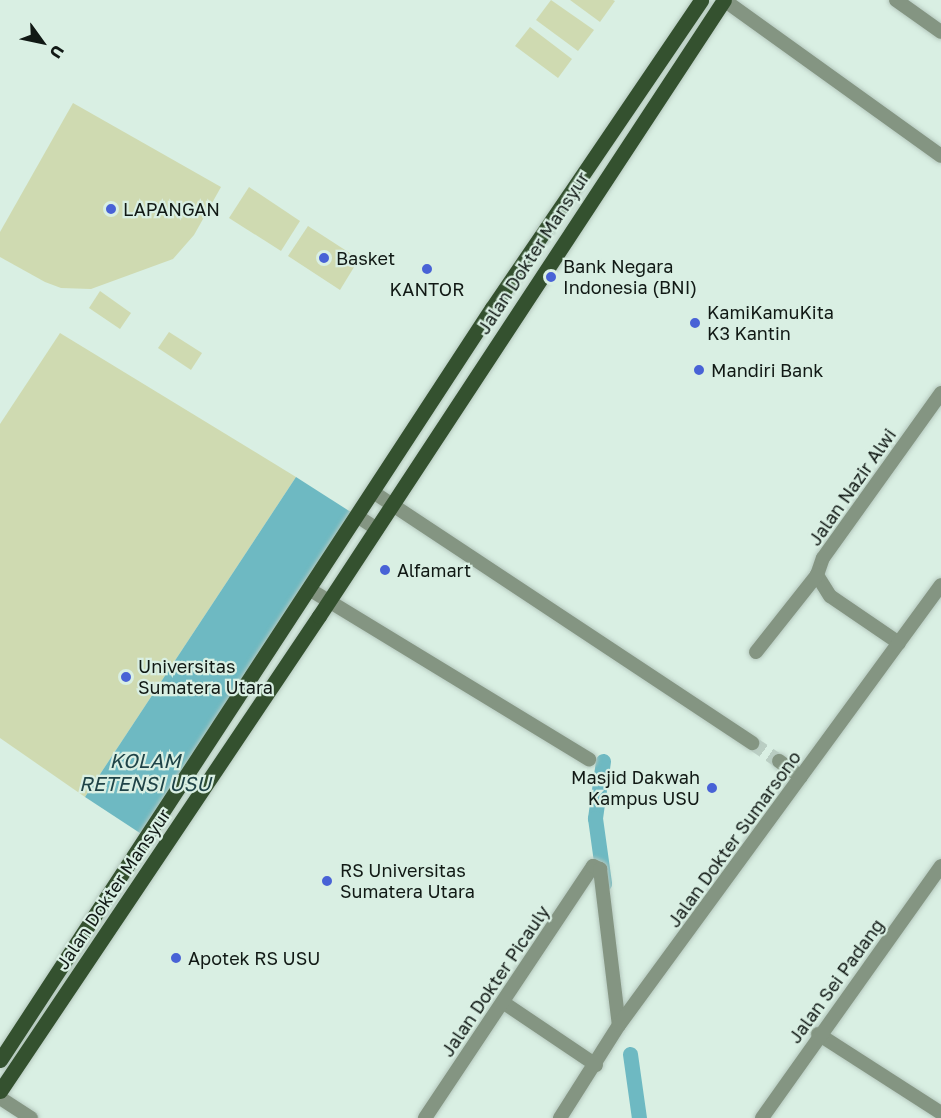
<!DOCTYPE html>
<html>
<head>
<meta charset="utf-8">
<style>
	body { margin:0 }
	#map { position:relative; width:941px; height:1118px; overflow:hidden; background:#d9efe3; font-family:"Golos Text",sans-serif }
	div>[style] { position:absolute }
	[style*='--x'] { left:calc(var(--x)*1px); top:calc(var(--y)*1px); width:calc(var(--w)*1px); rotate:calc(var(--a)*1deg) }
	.green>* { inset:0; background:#cfdab1 }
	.water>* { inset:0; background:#6eb9c2 }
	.canal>* { height:15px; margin:-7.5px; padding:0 7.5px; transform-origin:7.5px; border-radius:7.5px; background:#6eb9c2 }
	.street-tunnel>* { height:14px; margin-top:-7px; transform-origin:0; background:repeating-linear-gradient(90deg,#bbcfc4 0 14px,transparent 0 21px) }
	.roads { filter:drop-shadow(0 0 2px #b5c8be) drop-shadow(0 0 2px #b5c8be) }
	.street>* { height:14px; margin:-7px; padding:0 7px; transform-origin:7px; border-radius:7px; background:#849582 }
	.primary>* { height:15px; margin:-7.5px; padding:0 7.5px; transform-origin:7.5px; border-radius:7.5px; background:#34512f }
	.dots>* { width:16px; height:16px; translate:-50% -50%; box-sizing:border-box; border:3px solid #d9efe3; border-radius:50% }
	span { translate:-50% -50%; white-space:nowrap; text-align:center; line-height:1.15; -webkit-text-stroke:4.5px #d9efe3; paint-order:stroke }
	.poi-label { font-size:18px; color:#111915 }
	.left { translate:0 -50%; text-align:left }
	.right { translate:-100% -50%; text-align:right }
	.street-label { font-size:18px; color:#111915 }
	.water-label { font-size:20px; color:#1f4347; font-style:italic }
	.north { position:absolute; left:12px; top:12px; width:60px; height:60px; -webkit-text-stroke:4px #d9efe3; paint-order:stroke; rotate:123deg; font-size:16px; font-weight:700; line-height:24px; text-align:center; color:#111915 }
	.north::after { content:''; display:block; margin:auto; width:21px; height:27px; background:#111915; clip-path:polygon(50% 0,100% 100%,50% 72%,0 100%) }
</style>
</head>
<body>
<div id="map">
	<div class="green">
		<div style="clip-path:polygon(551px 0,594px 30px,578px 51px,536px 20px)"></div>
		<div style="clip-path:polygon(570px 0,613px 0,615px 1px,600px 22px)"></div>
		<div style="clip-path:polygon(530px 27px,572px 59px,558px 78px,515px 46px)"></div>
		<div style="clip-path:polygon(73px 103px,221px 187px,194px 235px,173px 259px,91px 289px,61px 288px,45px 282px,0 257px,0 232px)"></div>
		<div style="clip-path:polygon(249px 187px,300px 221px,281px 251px,229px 218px)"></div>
		<div style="clip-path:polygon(308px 226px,359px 259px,340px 290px,288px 256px)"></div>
		<div style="clip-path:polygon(100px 291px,131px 313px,120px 329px,89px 308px)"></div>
		<div style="clip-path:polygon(169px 332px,202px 353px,191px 370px,158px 348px)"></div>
		<div style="clip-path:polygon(60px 333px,296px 477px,85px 797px,0 738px,0 424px)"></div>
	</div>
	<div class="water">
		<div style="clip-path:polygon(296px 477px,357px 516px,146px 837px,85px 797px)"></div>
	</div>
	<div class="canal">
		<div style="--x:603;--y:761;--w:58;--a:98"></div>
		<div style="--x:595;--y:818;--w:66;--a:82.1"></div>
		<div style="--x:630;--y:1054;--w:65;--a:82"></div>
	</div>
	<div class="street-tunnel">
		<div style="--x:752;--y:743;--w:32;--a:34"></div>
	</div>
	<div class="roads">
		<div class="street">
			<div style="--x:724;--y:0;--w:267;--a:35.7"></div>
			<div style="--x:896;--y:0;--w:55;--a:35.4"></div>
			<div style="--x:373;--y:492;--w:455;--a:33.5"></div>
			<div style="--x:357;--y:516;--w:24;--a:33"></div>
			<div style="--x:309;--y:589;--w:328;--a:31.3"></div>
			<div style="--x:899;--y:643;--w:83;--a:-145.7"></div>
			<div style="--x:830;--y:596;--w:25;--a:-122"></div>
			<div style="--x:817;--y:575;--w:18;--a:-71"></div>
			<div style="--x:823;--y:558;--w:203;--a:-54.4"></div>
			<div style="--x:756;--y:652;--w:98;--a:-51.6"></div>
			<div style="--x:779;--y:761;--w:27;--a:36"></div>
			<div style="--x:504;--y:1003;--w:111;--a:34"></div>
			<div style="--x:818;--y:1034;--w:146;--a:32.7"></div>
			<div style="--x:0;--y:1098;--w:37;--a:33"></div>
			<div style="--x:425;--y:1118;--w:303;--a:-56.3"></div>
			<div style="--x:593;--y:866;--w:8;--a:23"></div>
			<div style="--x:600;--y:869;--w:157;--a:83.1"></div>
			<div style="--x:560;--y:1118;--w:110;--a:-57.6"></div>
			<div style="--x:619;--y:1025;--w:545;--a:-53.8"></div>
			<div style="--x:762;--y:1118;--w:309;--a:-54.6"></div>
		</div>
		<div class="primary">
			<div style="--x:0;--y:1060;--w:899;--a:-56.81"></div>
			<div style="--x:492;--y:308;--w:372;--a:-55.8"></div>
			<div style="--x:0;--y:1091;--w:572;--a:-56.12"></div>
			<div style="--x:319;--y:616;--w:737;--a:-56.68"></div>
		</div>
	</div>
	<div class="dots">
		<div style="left:111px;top:209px;background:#4862d6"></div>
		<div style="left:324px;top:258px;background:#4862d6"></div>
		<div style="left:427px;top:269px;background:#4862d6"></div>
		<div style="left:551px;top:277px;background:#4862d6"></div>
		<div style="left:695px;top:323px;background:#4862d6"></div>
		<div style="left:699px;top:370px;background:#4862d6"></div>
		<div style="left:385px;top:570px;background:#4862d6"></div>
		<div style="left:126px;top:677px;background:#4862d6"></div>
		<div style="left:712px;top:788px;background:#4862d6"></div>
		<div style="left:327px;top:881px;background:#4862d6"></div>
		<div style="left:176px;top:958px;background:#4862d6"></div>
	</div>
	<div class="poi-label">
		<span class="left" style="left:123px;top:209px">LAPANGAN</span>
		<span class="left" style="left:336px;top:258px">Basket</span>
		<span class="left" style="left:563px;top:277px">Bank Negara<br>Indonesia (BNI)</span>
		<span style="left:427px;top:289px">KANTOR</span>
		<span class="left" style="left:707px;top:323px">KamiKamuKita<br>K3 Kantin</span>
		<span class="left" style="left:711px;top:370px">Mandiri Bank</span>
		<span class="left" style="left:397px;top:570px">Alfamart</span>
		<span class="left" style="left:138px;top:677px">Universitas<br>Sumatera Utara</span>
		<span class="right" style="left:700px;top:788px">Masjid Dakwah<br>Kampus USU</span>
		<span class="left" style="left:340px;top:881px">RS Universitas<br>Sumatera Utara</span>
		<span class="left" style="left:188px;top:958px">Apotek RS USU</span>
	</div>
	<div class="street-label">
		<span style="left:533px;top:253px;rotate:-57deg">Jalan Dokter Mansyur</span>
		<span style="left:852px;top:487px;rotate:-55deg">Jalan Nazir Alwi</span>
		<span style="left:734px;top:839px;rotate:-54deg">Jalan Dokter Sumarsono</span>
		<span style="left:113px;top:889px;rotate:-56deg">Jalan Dokter Mansyur</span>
		<span style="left:495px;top:981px;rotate:-56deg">Jalan Dokter Picauly</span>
		<span style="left:836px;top:981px;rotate:-54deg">Jalan Sei Padang</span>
	</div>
	<div class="water-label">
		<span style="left:145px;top:772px">KOLAM<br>RETENSI USU</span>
	</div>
	<div class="north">U</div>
</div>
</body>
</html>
